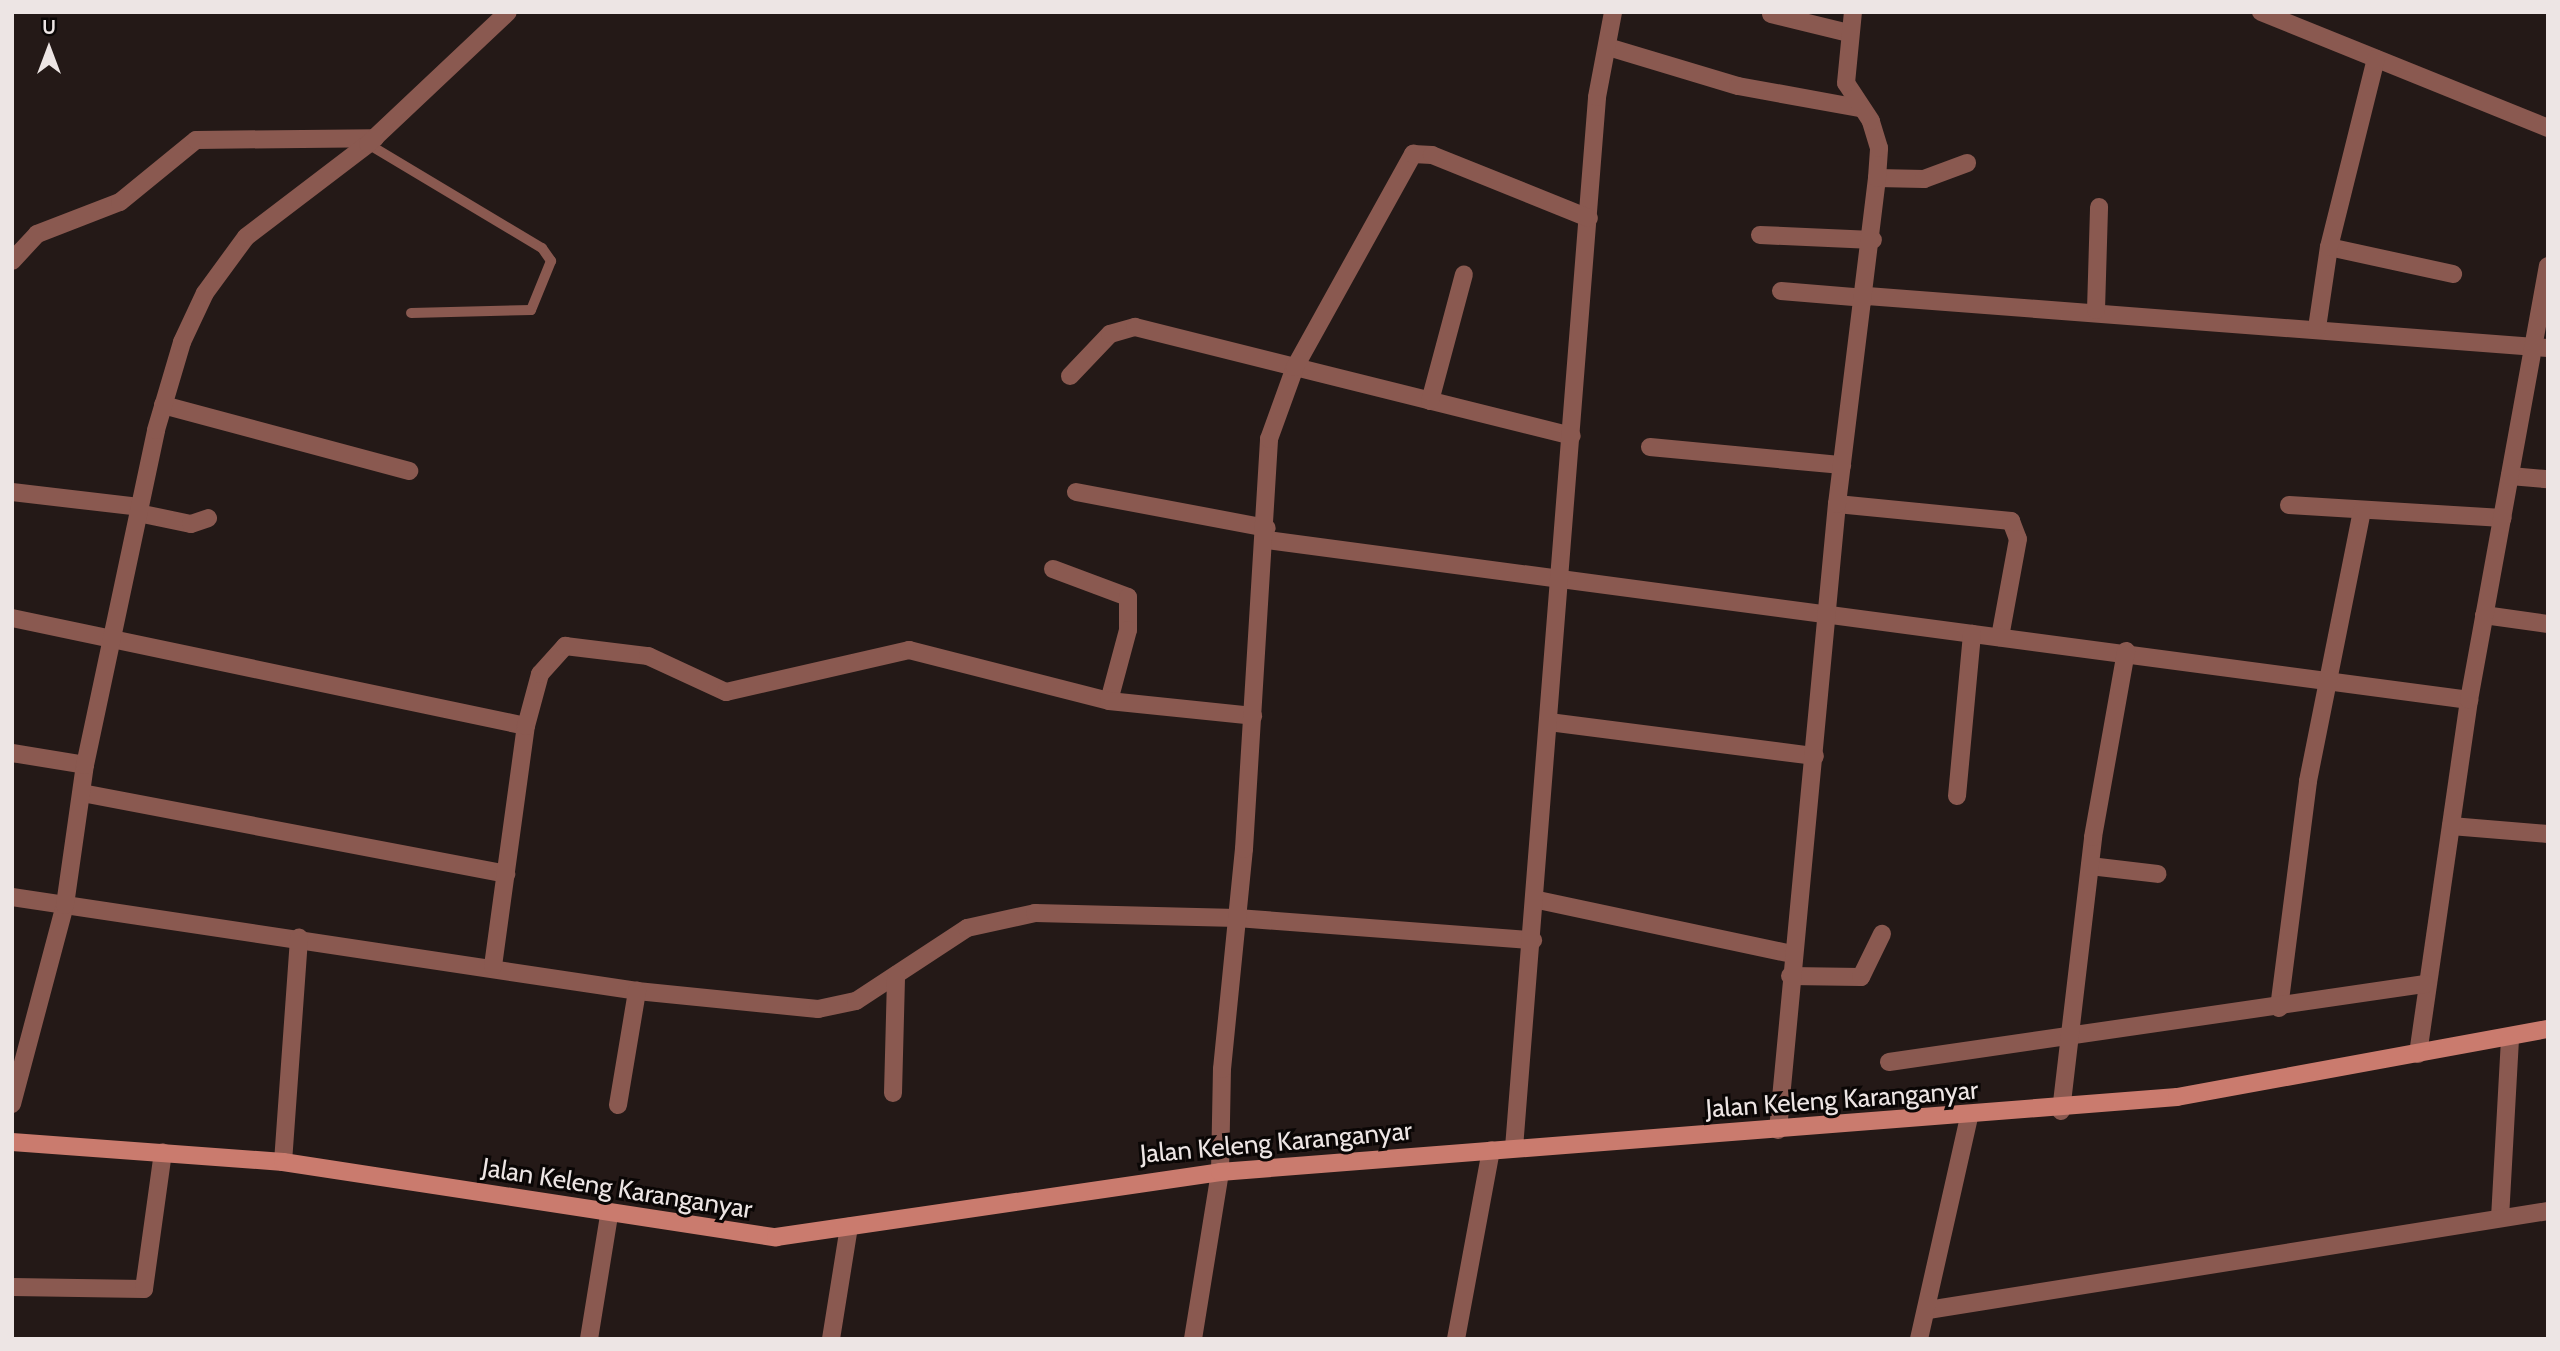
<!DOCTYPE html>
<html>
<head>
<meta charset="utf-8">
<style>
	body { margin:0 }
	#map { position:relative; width:2560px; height:1351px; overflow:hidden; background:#241917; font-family:Cabin,sans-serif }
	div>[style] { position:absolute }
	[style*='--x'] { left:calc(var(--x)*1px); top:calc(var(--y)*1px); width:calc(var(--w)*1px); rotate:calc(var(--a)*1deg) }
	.service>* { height:10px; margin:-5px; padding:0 5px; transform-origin:5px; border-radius:5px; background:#8a5950 }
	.minor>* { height:18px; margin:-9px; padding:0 9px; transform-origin:9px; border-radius:9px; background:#8a5950 }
	.tertiary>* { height:18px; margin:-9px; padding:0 9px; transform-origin:9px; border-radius:9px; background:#8a5950 }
	.secondary>* { height:18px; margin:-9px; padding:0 9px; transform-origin:9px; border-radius:9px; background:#ca7b6e }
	span { translate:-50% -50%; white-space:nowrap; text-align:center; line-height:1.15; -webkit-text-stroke:6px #0a0605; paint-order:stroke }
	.street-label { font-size:26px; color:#ede5e4 }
	.frame { position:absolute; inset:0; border:14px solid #ede5e4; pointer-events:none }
	.north { position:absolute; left:14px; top:14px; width:70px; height:70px; -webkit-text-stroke:5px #0a0605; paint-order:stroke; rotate:0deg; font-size:19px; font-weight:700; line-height:28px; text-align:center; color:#ede5e4 }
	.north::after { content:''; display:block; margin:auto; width:24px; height:32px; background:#ede5e4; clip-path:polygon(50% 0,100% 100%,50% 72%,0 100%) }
</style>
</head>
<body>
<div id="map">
	<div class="service">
		<div style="--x:368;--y:144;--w:203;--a:30.9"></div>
		<div style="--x:542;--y:248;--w:16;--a:55"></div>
		<div style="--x:551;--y:261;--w:53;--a:112.2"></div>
		<div style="--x:531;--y:310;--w:120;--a:178.6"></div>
	</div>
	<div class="minor">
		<div style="--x:2261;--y:12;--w:310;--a:22"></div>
		<div style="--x:1771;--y:14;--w:80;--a:13.7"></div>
		<div style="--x:1608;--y:47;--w:136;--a:16.7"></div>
		<div style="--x:1738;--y:86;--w:123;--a:10.3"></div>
		<div style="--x:1877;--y:178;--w:47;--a:1.2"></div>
		<div style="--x:1924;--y:179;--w:46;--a:-20.4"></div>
		<div style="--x:1760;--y:235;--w:113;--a:2.5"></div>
		<div style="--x:2329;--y:247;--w:127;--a:12.3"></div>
		<div style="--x:12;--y:261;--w:37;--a:-47"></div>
		<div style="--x:37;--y:234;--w:89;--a:-21.1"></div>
		<div style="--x:120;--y:202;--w:98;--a:-39.2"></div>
		<div style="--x:196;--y:140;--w:179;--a:-0.6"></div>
		<div style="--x:1781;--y:291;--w:85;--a:4.7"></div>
		<div style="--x:1867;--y:296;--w:683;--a:4.37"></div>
		<div style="--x:2096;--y:310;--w:103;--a:-88.3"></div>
		<div style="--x:2317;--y:328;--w:82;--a:-81.6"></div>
		<div style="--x:2329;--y:247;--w:194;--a:-76"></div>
		<div style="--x:1070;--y:376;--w:58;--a:-46.4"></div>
		<div style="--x:1110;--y:334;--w:26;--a:-16"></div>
		<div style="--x:1135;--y:327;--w:450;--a:14"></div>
		<div style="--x:1430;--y:401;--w:131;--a:-75"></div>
		<div style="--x:163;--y:405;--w:255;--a:15"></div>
		<div style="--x:1650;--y:447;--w:193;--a:5.4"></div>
		<div style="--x:2510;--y:476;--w:38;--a:5"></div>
		<div style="--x:12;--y:492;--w:128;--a:6.7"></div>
		<div style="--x:1076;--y:492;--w:194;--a:10.7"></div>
		<div style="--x:1837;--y:504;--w:175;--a:5.6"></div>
		<div style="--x:2011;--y:521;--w:19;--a:69"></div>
		<div style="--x:2018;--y:539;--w:100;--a:100.4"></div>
		<div style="--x:2289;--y:505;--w:214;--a:3.5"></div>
		<div style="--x:138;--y:513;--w:54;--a:11.7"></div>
		<div style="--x:191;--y:524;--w:18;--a:-19"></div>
		<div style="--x:1267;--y:540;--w:1213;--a:7.58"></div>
		<div style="--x:1053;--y:569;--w:80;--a:20.5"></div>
		<div style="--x:1128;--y:597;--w:33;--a:90"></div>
		<div style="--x:1128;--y:630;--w:73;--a:105"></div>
		<div style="--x:2484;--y:615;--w:65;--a:8"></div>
		<div style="--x:12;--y:618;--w:525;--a:11.87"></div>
		<div style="--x:1549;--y:722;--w:268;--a:7.3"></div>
		<div style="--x:12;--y:753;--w:74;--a:9.3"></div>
		<div style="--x:82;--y:793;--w:432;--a:10.8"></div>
		<div style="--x:1957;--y:796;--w:163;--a:-84.7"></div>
		<div style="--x:2451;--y:826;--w:97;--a:4.7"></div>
		<div style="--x:2090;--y:866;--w:68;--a:6.7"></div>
		<div style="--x:12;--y:897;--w:632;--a:8.55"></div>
		<div style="--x:637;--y:991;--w:182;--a:5.7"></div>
		<div style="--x:818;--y:1009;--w:39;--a:-12"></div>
		<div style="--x:856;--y:1001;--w:133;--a:-33.3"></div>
		<div style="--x:967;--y:928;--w:70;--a:-12.4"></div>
		<div style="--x:1035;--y:913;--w:202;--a:1.4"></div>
		<div style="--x:1237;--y:918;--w:297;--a:4.3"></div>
		<div style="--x:1538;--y:900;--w:260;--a:12"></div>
		<div style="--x:493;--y:966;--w:242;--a:-82.2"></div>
		<div style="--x:526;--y:726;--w:54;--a:-74.9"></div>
		<div style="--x:540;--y:674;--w:38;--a:-48"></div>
		<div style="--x:565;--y:646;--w:84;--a:6.9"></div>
		<div style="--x:648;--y:656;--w:86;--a:24.8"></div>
		<div style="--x:726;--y:692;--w:188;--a:-12.9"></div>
		<div style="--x:909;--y:650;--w:206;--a:14.3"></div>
		<div style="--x:1109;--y:701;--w:145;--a:5.9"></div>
		<div style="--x:1790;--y:976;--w:71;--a:0.8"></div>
		<div style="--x:1861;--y:977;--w:48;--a:-64"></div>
		<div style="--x:2279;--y:1008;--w:229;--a:-82.7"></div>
		<div style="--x:2308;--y:781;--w:275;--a:-78.7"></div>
		<div style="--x:2418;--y:1054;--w:358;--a:-81.8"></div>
		<div style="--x:2469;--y:700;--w:441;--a:-79.7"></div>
		<div style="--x:1889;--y:1062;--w:542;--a:-8.28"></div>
		<div style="--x:893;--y:1093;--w:118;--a:-88.5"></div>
		<div style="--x:12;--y:1104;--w:206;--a:-75.1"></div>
		<div style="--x:65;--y:905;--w:141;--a:-81.9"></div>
		<div style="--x:85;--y:765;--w:342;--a:-78"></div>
		<div style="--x:156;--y:430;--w:92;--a:-73.5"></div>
		<div style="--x:182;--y:342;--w:54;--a:-64.9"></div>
		<div style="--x:205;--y:293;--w:69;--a:-53.8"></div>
		<div style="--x:246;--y:237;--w:153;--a:-37.3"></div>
		<div style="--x:368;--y:144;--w:192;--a:-43.3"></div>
		<div style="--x:618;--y:1105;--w:116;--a:-80.5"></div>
		<div style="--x:2061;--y:1111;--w:276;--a:-83.3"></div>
		<div style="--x:2093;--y:837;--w:189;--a:-79.9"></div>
		<div style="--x:1778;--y:1130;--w:629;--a:-84.62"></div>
		<div style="--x:1837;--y:504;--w:328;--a:-83"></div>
		<div style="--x:1877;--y:178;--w:30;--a:-86"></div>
		<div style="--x:1879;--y:148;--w:28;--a:-107"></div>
		<div style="--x:1871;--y:121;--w:45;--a:-123.3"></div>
		<div style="--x:1846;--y:83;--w:71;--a:-84.4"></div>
		<div style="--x:1514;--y:1148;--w:1054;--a:-85.48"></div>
		<div style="--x:1597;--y:97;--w:86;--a:-79.3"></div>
		<div style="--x:283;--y:1162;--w:225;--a:-85.9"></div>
		<div style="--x:1220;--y:1172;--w:103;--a:-88.9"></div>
		<div style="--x:1222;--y:1069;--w:221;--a:-84.3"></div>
		<div style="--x:1244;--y:849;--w:411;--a:-86.5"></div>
		<div style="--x:1269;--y:439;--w:77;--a:-70.1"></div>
		<div style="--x:1295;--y:367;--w:244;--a:-61"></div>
		<div style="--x:1413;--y:154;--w:19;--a:3"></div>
		<div style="--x:1432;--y:155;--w:169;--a:21.9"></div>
		<div style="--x:2500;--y:1218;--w:181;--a:-86.8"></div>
		<div style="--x:12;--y:1287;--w:132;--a:0.9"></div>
		<div style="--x:144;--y:1289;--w:138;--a:-82.1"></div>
		<div style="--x:1928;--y:1310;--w:628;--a:-9.07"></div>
		<div style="--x:589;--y:1339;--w:125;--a:-80.8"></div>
		<div style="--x:831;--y:1339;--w:114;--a:-80.9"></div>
		<div style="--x:1456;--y:1339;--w:192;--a:-79.5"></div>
		<div style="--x:1919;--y:1339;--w:227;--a:-77.3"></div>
	</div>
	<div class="tertiary">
		<div style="--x:1193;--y:1339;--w:169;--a:-80.8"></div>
	</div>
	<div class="secondary">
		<div style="--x:12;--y:1142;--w:272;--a:4.2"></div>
		<div style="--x:283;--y:1162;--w:499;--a:8.7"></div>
		<div style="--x:776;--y:1237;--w:449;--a:-8.3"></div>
		<div style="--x:1220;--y:1172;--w:960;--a:-4.48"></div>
		<div style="--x:2177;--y:1097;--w:377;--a:-10.4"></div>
	</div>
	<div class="street-label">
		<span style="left:1842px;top:1100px;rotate:-4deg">Jalan Keleng Karanganyar</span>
		<span style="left:1276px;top:1143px;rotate:-5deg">Jalan Keleng Karanganyar</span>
		<span style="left:617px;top:1189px;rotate:9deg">Jalan Keleng Karanganyar</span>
	</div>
	<div class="frame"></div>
	<div class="north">U</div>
</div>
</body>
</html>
